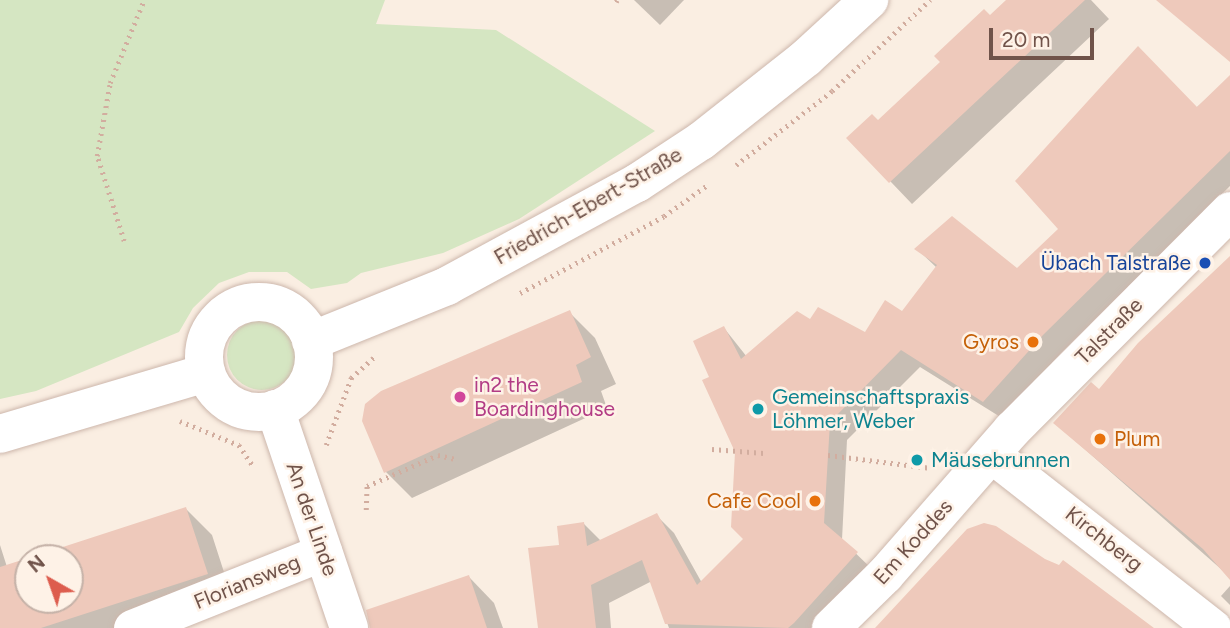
<!DOCTYPE html>
<html>
<head>
<meta charset="utf-8">
<style>
	body { margin:0 }
	#map { position:relative; width:1230px; height:628px; overflow:hidden; background:#faeee2; font-family:Figtree,sans-serif }
	div>[style] { position:absolute }
	[style*='--x'] { left:calc(var(--x)*1px); top:calc(var(--y)*1px); width:calc(var(--w)*1px); rotate:calc(var(--a)*1deg) }
	.green>* { inset:0; background:#d5e6c2 }
	.round { border-radius:50% }
	.shadow>* { inset:0; background:#0003 }
	.building>* { inset:0; background:#eec9bb }
	.path>* { height:4.5px; margin-top:-2.25px; transform-origin:0; background:repeating-linear-gradient(90deg,#d2ad9f 0 2px,transparent 0 7px) }
	.roads { filter:drop-shadow(0 0 2px #cdb7ac) drop-shadow(0 0 2px #cdb7ac) }
	.minor>* { height:37px; margin:-18.5px; padding:0 18.5px; transform-origin:18.5px; border-radius:18.5px; background:#fff }
	.tertiary>* { height:38px; margin:-19px; padding:0 19px; transform-origin:19px; border-radius:19px; background:#fff }
	.secondary>* { height:38px; margin:-19px; padding:0 19px; transform-origin:19px; border-radius:19px; background:#fff }
	.secondary>.ring { margin:-19px; padding:0; box-sizing:content-box; background:none; border:38px solid #fff; border-radius:50% }
	.dots>* { width:19px; height:19px; translate:-50% -50%; box-sizing:border-box; border:4px solid #fef2e7; border-radius:50% }
	span { translate:-50% -50%; white-space:nowrap; text-align:center; line-height:1.15; -webkit-text-stroke:5px #fef2e7; paint-order:stroke }
	.street-label { font-size:21px; color:#70534a }
	.transit-label { font-size:21px; color:#164399 }
	.right { translate:-100% -50%; text-align:right }
	.food-label { font-size:21px; color:#c56008 }
	.left { translate:0 -50%; text-align:left }
	.hotel-label { font-size:21px; color:#b23c85 }
	.culture-label { font-size:21px; color:#0d838f }
	.north { position:absolute; left:14px; top:544px; width:70px; height:70px; box-sizing:border-box; background:#fef2e7; border:2px solid #c5b2a8; border-radius:50%; rotate:320deg; font-size:19px; font-weight:700; line-height:28px; text-align:center; color:#70534a }
	.north::after { content:''; display:block; margin:auto; width:24px; height:32px; background:#dd5d4e; clip-path:polygon(50% 0,100% 100%,50% 72%,0 100%) }
	.scale { position:absolute; left:989px; top:28px; width:105px; height:32px; box-sizing:border-box; border:4px solid #70534a; border-top:0; padding-left:9px; font-size:21px; line-height:24px; white-space:nowrap; color:#70534a; -webkit-text-stroke:5px #fef2e7; paint-order:stroke }
</style>
</head>
<body>
<div id="map">
	<div class="green">
		<div style="clip-path:polygon(0 0,385px 0,376px 24px,496px 30px,655px 131px,519px 219px,443px 253px,361px 273px,347px 283px,311px 289px,287px 272px,249px 272px,219px 283px,193px 308px,179px 332px,36px 391px,0 399px)"></div>
		<div class="round" style="left:227px;top:320px;width:70px;height:70px"></div>
	</div>
	<div class="shadow">
		<div style="clip-path:polygon(634px 0,684px 0,660px 25px)"></div>
		<div style="clip-path:polygon(1009px 0,1091px 0,1109px 19px,912px 204px,849px 138px,878px 123px)"></div>
		<div style="clip-path:polygon(1230px 77px,1230px 186px,1061px 353px,1002px 418px,920px 367px,847px 440px,842px 540px,874px 571px,819px 628px,669px 628px,652px 581px,609px 603px,611px 628px,539px 628px,561px 546px,584px 524px,601px 541px,656px 515px,674px 533px,702px 583px,745px 539px,737px 451px,712px 377px,724px 328px,747px 357px,810px 321px,865px 335px,903px 313px,937px 268px,917px 249px,1017px 271px)"></div>
		<div style="clip-path:polygon(1230px 258px,1230px 577px,1055px 423px,1099px 391px)"></div>
		<div style="clip-path:polygon(569px 312px,595px 338px,616px 384px,601px 391px,607px 408px,412px 498px,386px 472px,364px 420px)"></div>
		<div style="clip-path:polygon(186px 509px,212px 535px,233px 600px,146px 628px,0 628px,0 545px,7px 567px,28px 560px,28px 600px,70px 600px,70px 558px,35px 558px)"></div>
		<div style="clip-path:polygon(469px 577px,494px 603px,503px 628px,382px 628px)"></div>
		<div style="clip-path:polygon(1230px 586px,1230px 605px,1221px 596px)"></div>
	</div>
	<div class="building">
		<div style="clip-path:polygon(1006px 0,1085px 0,889px 183px,846px 138px,872px 114px,878px 120px,940px 62px,934px 56px,984px 9px,990px 15px)"></div>
		<div style="clip-path:polygon(1156px 0,1230px 0,1230px 62px)"></div>
		<div style="clip-path:polygon(1138px 46px,1197px 107px,1230px 75px,1230px 151px,1043px 335px,983px 402px,901px 350px,830px 422px,824px 523px,858px 552px,794px 623px,788px 628px,665px 624px,642px 560px,591px 585px,596px 628px,538px 628px,528px 548px,559px 545px,557px 526px,584px 522px,587px 546px,657px 513px,697px 585px,743px 539px,731px 527px,735px 452px,702px 380px,709px 377px,693px 341px,724px 326px,741px 359px,797px 311px,810px 319px,818px 307px,865px 332px,885px 300px,902px 311px,937px 265px,914px 249px,952px 216px,1017px 268px,1058px 229px,1015px 181px)"></div>
		<div style="clip-path:polygon(1230px 256px,1230px 580px,1203px 549px,1053px 423px,1091px 382px,1099px 389px,1138px 343px)"></div>
		<div style="clip-path:polygon(570px 310px,591px 357px,576px 365px,582px 382px,384px 473px,362px 421px,365px 404px,381px 391px)"></div>
		<div style="clip-path:polygon(186px 507px,208px 574px,41px 628px,0 628px,0 567px,28px 558px,28px 600px,70px 600px,70px 558px,29px 558px)"></div>
		<div style="clip-path:polygon(984px 523px,996px 526px,1045px 559px,1059px 565px,1063px 560px,1154px 628px,875px 628px,967px 529px)"></div>
		<div style="clip-path:polygon(469px 575px,487px 628px,370px 628px,366px 610px)"></div>
	</div>
	<div class="path">
		<div style="--x:616;--y:2;--w:2;--a:-63"></div>
		<div style="--x:736;--y:165;--w:121;--a:-37.6"></div>
		<div style="--x:832;--y:91;--w:134;--a:-42.9"></div>
		<div style="--x:124;--y:241;--w:89;--a:-107.6"></div>
		<div style="--x:97;--y:156;--w:74;--a:-79.9"></div>
		<div style="--x:110;--y:83;--w:90;--a:-67.7"></div>
		<div style="--x:520;--y:293;--w:163;--a:-28.1"></div>
		<div style="--x:664;--y:216;--w:52;--a:-35.5"></div>
		<div style="--x:180;--y:421;--w:64;--a:22.1"></div>
		<div style="--x:239;--y:445;--w:25;--a:56"></div>
		<div style="--x:326;--y:445;--w:72;--a:-69.5"></div>
		<div style="--x:351;--y:378;--w:31;--a:-42"></div>
		<div style="--x:712;--y:449;--w:53;--a:4.3"></div>
		<div style="--x:828;--y:455;--w:104;--a:7.2"></div>
		<div style="--x:366;--y:510;--w:24;--a:-88"></div>
		<div style="--x:367;--y:486;--w:77;--a:-23.6"></div>
		<div style="--x:438;--y:455;--w:18;--a:13"></div>
	</div>
	<div class="roads">
		<div class="minor">
			<div style="--x:991;--y:454;--w:282;--a:38.1"></div>
			<div style="--x:132;--y:628;--w:206;--a:-21.7"></div>
		</div>
		<div class="tertiary">
			<div style="--x:275;--y:409;--w:231;--a:71.3"></div>
			<div style="--x:831;--y:628;--w:76;--a:-44.5"></div>
			<div style="--x:885;--y:575;--w:193;--a:-48.8"></div>
			<div style="--x:1012;--y:430;--w:309;--a:-45.1"></div>
		</div>
		<div class="secondary">
			<div class="ring" style="left:204px;top:302px;width:72px;height:72px"></div>
			<div style="--x:311;--y:341;--w:147;--a:-22"></div>
			<div style="--x:447;--y:286;--w:216;--a:-28.5"></div>
			<div style="--x:637;--y:183;--w:77;--a:-33.3"></div>
			<div style="--x:701;--y:141;--w:134;--a:-38.3"></div>
			<div style="--x:806;--y:58;--w:86;--a:-42.6"></div>
			<div style="--x:0;--y:434;--w:215;--a:-16.5"></div>
		</div>
	</div>
	<div class="dots">
		<div style="left:1205px;top:263px;background:#1a4fb4"></div>
		<div style="left:1033px;top:342px;background:#e8710a"></div>
		<div style="left:460px;top:397px;background:#d1479c"></div>
		<div style="left:758px;top:409px;background:#0f9aa8"></div>
		<div style="left:1100px;top:439px;background:#e8710a"></div>
		<div style="left:917px;top:460px;background:#0f9aa8"></div>
		<div style="left:815px;top:501px;background:#e8710a"></div>
	</div>
	<div class="street-label">
		<span style="left:588px;top:206px;rotate:-30deg">Friedrich-Ebert-Straße</span>
		<span style="left:1109px;top:331px;rotate:-45deg">Talstraße</span>
		<span style="left:312px;top:519px;rotate:71deg">An der Linde</span>
		<span style="left:1104px;top:539px;rotate:38deg">Kirchberg</span>
		<span style="left:913px;top:542px;rotate:-48deg">Em Koddes</span>
		<span style="left:247px;top:582px;rotate:-22deg">Floriansweg</span>
	</div>
	<div class="transit-label">
		<span class="right" style="left:1191px;top:263px">Übach Talstraße</span>
	</div>
	<div class="food-label">
		<span class="right" style="left:1019px;top:342px">Gyros</span>
		<span class="left" style="left:1114px;top:439px">Plum</span>
		<span class="right" style="left:801px;top:501px">Cafe Cool</span>
	</div>
	<div class="hotel-label">
		<span class="left" style="left:474px;top:397px">in2 the<br>Boardinghouse</span>
	</div>
	<div class="culture-label">
		<span class="left" style="left:772px;top:409px">Gemeinschaftspraxis<br>Löhmer, Weber</span>
		<span class="left" style="left:931px;top:460px">Mäusebrunnen</span>
	</div>
	<div class="north">N</div>
	<div class="scale">20 m</div>
</div>
</body>
</html>
